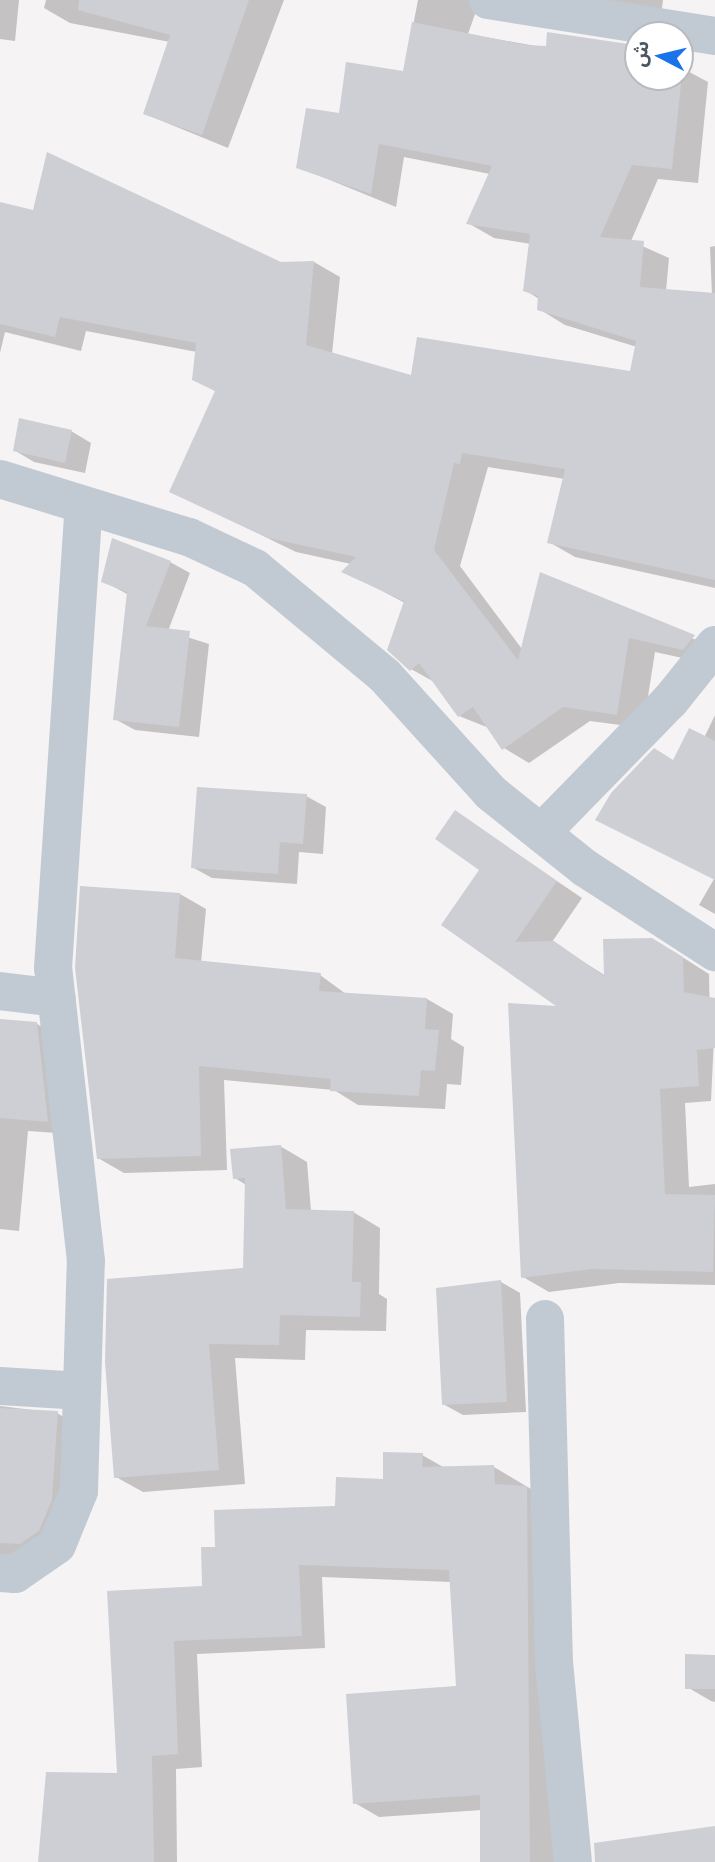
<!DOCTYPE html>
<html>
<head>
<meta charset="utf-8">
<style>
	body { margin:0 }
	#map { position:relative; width:715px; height:1862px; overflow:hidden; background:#f5f3f3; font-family:"Noto Sans","Noto Sans Arabic",sans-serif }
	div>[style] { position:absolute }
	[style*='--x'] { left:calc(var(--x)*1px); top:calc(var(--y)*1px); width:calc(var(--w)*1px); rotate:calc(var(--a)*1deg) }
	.shadow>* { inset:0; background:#0003 }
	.building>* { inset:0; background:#cdcfd5 }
	.street>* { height:38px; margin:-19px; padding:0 19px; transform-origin:19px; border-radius:19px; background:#c1cad2 }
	span { translate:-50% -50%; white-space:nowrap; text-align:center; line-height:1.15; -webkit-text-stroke:6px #fff; paint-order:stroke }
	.north { position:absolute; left:624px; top:21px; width:70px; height:70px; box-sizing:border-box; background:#fff; border:2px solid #b7bbc0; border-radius:50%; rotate:277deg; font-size:19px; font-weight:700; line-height:28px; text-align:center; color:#4a5661 }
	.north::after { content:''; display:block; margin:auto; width:24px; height:32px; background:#1a73e8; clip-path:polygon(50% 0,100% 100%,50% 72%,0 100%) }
</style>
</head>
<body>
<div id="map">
	<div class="shadow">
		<div style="clip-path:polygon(0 0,19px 0,15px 41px,0 39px)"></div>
		<div style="clip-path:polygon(46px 0,284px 0,228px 148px,145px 114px,170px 42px,70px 23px,44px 8px)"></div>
		<div style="clip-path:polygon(418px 0,480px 0,468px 34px,547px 48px,627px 46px,638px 52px,638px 77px,680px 77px,680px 67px,708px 82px,698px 183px,658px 179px,631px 241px,669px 258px,666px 291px,712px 295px,710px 247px,715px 246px,715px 588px,575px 557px,549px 542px,565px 479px,488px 467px,460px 566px,522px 649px,541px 574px,715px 648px,710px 664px,655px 652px,643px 728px,590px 721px,529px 763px,504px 748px,489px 728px,459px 716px,436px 683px,411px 669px,405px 603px,344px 571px,351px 564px,296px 552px,171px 491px,217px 392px,194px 379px,197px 352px,86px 331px,81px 351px,5px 332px,0 353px,0 204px,281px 264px,314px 262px,340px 277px,332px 354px,412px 377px,631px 373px,637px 347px,565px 325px,539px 309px,539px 299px,525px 290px,531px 244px,494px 238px,468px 223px,490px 174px,404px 157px,396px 207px,298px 167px,340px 115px,404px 73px)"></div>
		<div style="clip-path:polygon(577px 0,663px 0,661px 16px)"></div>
		<div style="clip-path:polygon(71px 431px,91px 443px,85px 473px,34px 462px,14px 450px)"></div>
		<div style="clip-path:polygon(170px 562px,190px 573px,168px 631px,209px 644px,199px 737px,135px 730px,115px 719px,129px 595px,103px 581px)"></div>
		<div style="clip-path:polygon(715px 715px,715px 914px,699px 905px,714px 879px,597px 819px,704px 738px)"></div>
		<div style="clip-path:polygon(306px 796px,326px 807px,323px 854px,299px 852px,297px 884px,212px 878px,192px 867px)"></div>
		<div style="clip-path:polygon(455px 812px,582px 898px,552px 942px,606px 976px,679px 955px,709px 974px,710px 1025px,715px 1016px,711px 1101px,685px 1103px,689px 1187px,715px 1184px,715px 1285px,619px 1283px,549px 1292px,523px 1277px,562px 1008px,443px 925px,481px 870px)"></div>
		<div style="clip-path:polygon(180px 894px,206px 909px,201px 963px,320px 975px,346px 994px,427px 999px,453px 1014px,451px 1039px,464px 1047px,461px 1085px,447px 1084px,445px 1109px,358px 1105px,334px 1090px,224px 1080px,227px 1170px,124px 1173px,98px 1158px)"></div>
		<div style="clip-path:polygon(0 1021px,37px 1024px,61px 1038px,72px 1134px,28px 1131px,19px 1231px,0 1229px)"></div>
		<div style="clip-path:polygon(280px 1146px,307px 1162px,311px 1211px,353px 1212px,380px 1228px,379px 1294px,387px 1299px,386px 1331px,306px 1330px,305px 1360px,235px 1358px,245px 1484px,143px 1492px,116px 1477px,245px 1269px,246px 1185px,235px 1178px)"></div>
		<div style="clip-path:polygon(501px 1282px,520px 1293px,526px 1412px,463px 1415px,443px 1404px)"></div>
		<div style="clip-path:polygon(0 1406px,57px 1413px,84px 1429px,48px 1559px,0 1556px)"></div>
		<div style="clip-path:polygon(422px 1455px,445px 1468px,494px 1467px,551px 1501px,554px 1862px,482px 1862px,482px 1810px,379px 1817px,355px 1803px,458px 1688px,451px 1582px,322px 1577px,325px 1648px,197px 1654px,202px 1767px,176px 1769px,177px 1862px,40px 1862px,119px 1774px,109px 1592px,204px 1588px,217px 1549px,337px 1507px)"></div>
		<div style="clip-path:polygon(715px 1657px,715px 1702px,711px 1701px,687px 1687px)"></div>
	</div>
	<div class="building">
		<div style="clip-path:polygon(79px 0,249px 0,202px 135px,143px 114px,170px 35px,78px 10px)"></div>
		<div style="clip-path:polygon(412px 22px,526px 45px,546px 46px,547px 32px,628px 44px,626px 60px,638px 61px,638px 77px,680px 77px,683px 65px,672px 169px,632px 165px,600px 237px,644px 241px,640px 287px,715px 293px,715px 580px,547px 543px,565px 469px,462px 453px,460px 464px,454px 463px,434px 550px,518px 660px,540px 572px,695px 635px,683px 650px,629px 638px,617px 715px,563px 707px,502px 750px,473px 707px,458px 717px,419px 663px,410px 671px,387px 650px,404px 601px,341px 572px,356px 557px,268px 538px,169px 492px,215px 391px,192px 380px,196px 343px,60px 317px,55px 337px,0 324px,0 202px,33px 210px,47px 152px,281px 262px,314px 261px,306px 345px,411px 375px,417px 337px,630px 371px,636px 341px,537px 310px,538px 296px,523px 291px,530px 234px,466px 224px,492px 166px,379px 144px,371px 194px,296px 168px,306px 108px,339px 113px,346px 62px,403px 71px)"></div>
		<div style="clip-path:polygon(19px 418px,72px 430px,65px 463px,13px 451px)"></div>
		<div style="clip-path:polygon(112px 538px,171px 561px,146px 626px,190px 631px,179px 727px,113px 720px,127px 592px,101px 582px)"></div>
		<div style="clip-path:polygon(689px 728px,715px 741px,715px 880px,595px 820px,611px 793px,654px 748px,673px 760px)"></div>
		<div style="clip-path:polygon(197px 787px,307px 794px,303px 844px,280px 842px,278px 874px,191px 868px)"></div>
		<div style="clip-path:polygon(455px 810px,557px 881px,515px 942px,554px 941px,604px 976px,603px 939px,652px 938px,683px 957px,684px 992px,715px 998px,715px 1048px,697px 1050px,699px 1086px,660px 1089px,665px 1194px,715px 1195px,713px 1272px,592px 1269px,521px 1278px,508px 1003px,556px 1006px,441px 925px,479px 870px,435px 839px)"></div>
		<div style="clip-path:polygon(80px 886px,180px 893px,175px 958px,321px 973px,319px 991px,427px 998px,425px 1029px,439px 1030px,435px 1071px,421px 1070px,419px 1096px,330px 1091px,331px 1079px,199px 1066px,201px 1156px,97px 1159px,75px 968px)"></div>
		<div style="clip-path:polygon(0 1019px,37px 1022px,48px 1122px,0 1118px)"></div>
		<div style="clip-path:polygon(281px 1145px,286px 1209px,354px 1211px,352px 1282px,361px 1282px,360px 1317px,280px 1315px,279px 1345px,209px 1344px,219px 1470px,114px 1478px,105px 1362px,107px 1279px,243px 1268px,245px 1178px,233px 1179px,230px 1149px)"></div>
		<div style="clip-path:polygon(501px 1280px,507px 1402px,442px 1405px,436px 1288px)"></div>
		<div style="clip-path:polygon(0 1408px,58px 1411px,52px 1500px,39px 1531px,20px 1544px,0 1543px)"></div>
		<div style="clip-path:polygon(383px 1452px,423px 1453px,422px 1467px,494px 1465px,495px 1484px,527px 1486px,530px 1862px,480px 1862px,480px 1795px,353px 1804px,346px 1694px,456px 1686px,449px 1570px,299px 1565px,302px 1636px,174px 1641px,178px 1754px,152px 1756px,154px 1862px,38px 1862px,46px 1772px,117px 1773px,107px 1591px,202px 1586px,201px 1547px,215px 1547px,214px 1510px,335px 1506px,336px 1477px,383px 1479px)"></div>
		<div style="clip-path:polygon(685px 1654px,715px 1655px,715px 1689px,685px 1689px)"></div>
		<div style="clip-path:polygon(715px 1826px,715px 1862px,595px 1862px,594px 1843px)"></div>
	</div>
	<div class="street">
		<div style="--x:488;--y:0;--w:230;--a:9"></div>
		<div style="--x:0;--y:479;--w:198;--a:17.1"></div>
		<div style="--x:189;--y:537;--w:73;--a:25.2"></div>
		<div style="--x:255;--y:568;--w:169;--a:39.7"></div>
		<div style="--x:385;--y:676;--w:158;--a:47.8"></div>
		<div style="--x:491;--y:793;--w:120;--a:38.6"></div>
		<div style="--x:585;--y:868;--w:155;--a:32.9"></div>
		<div style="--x:541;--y:833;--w:185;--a:-45.7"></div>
		<div style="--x:670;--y:701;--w:72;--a:-51.2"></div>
		<div style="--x:0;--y:991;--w:57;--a:7"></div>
		<div style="--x:545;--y:1319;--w:343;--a:88.5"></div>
		<div style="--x:554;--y:1662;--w:201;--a:84.6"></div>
		<div style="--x:0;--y:1386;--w:82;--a:3.5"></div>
		<div style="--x:0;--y:1573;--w:15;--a:4"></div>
		<div style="--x:15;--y:1574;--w:51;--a:-34.6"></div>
		<div style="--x:57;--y:1545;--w:58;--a:-67.8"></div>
		<div style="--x:79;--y:1491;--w:230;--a:-88.3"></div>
		<div style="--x:86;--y:1261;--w:295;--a:-96.4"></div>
		<div style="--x:53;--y:968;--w:462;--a:-86.2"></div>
	</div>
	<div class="north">ش</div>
</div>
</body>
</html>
